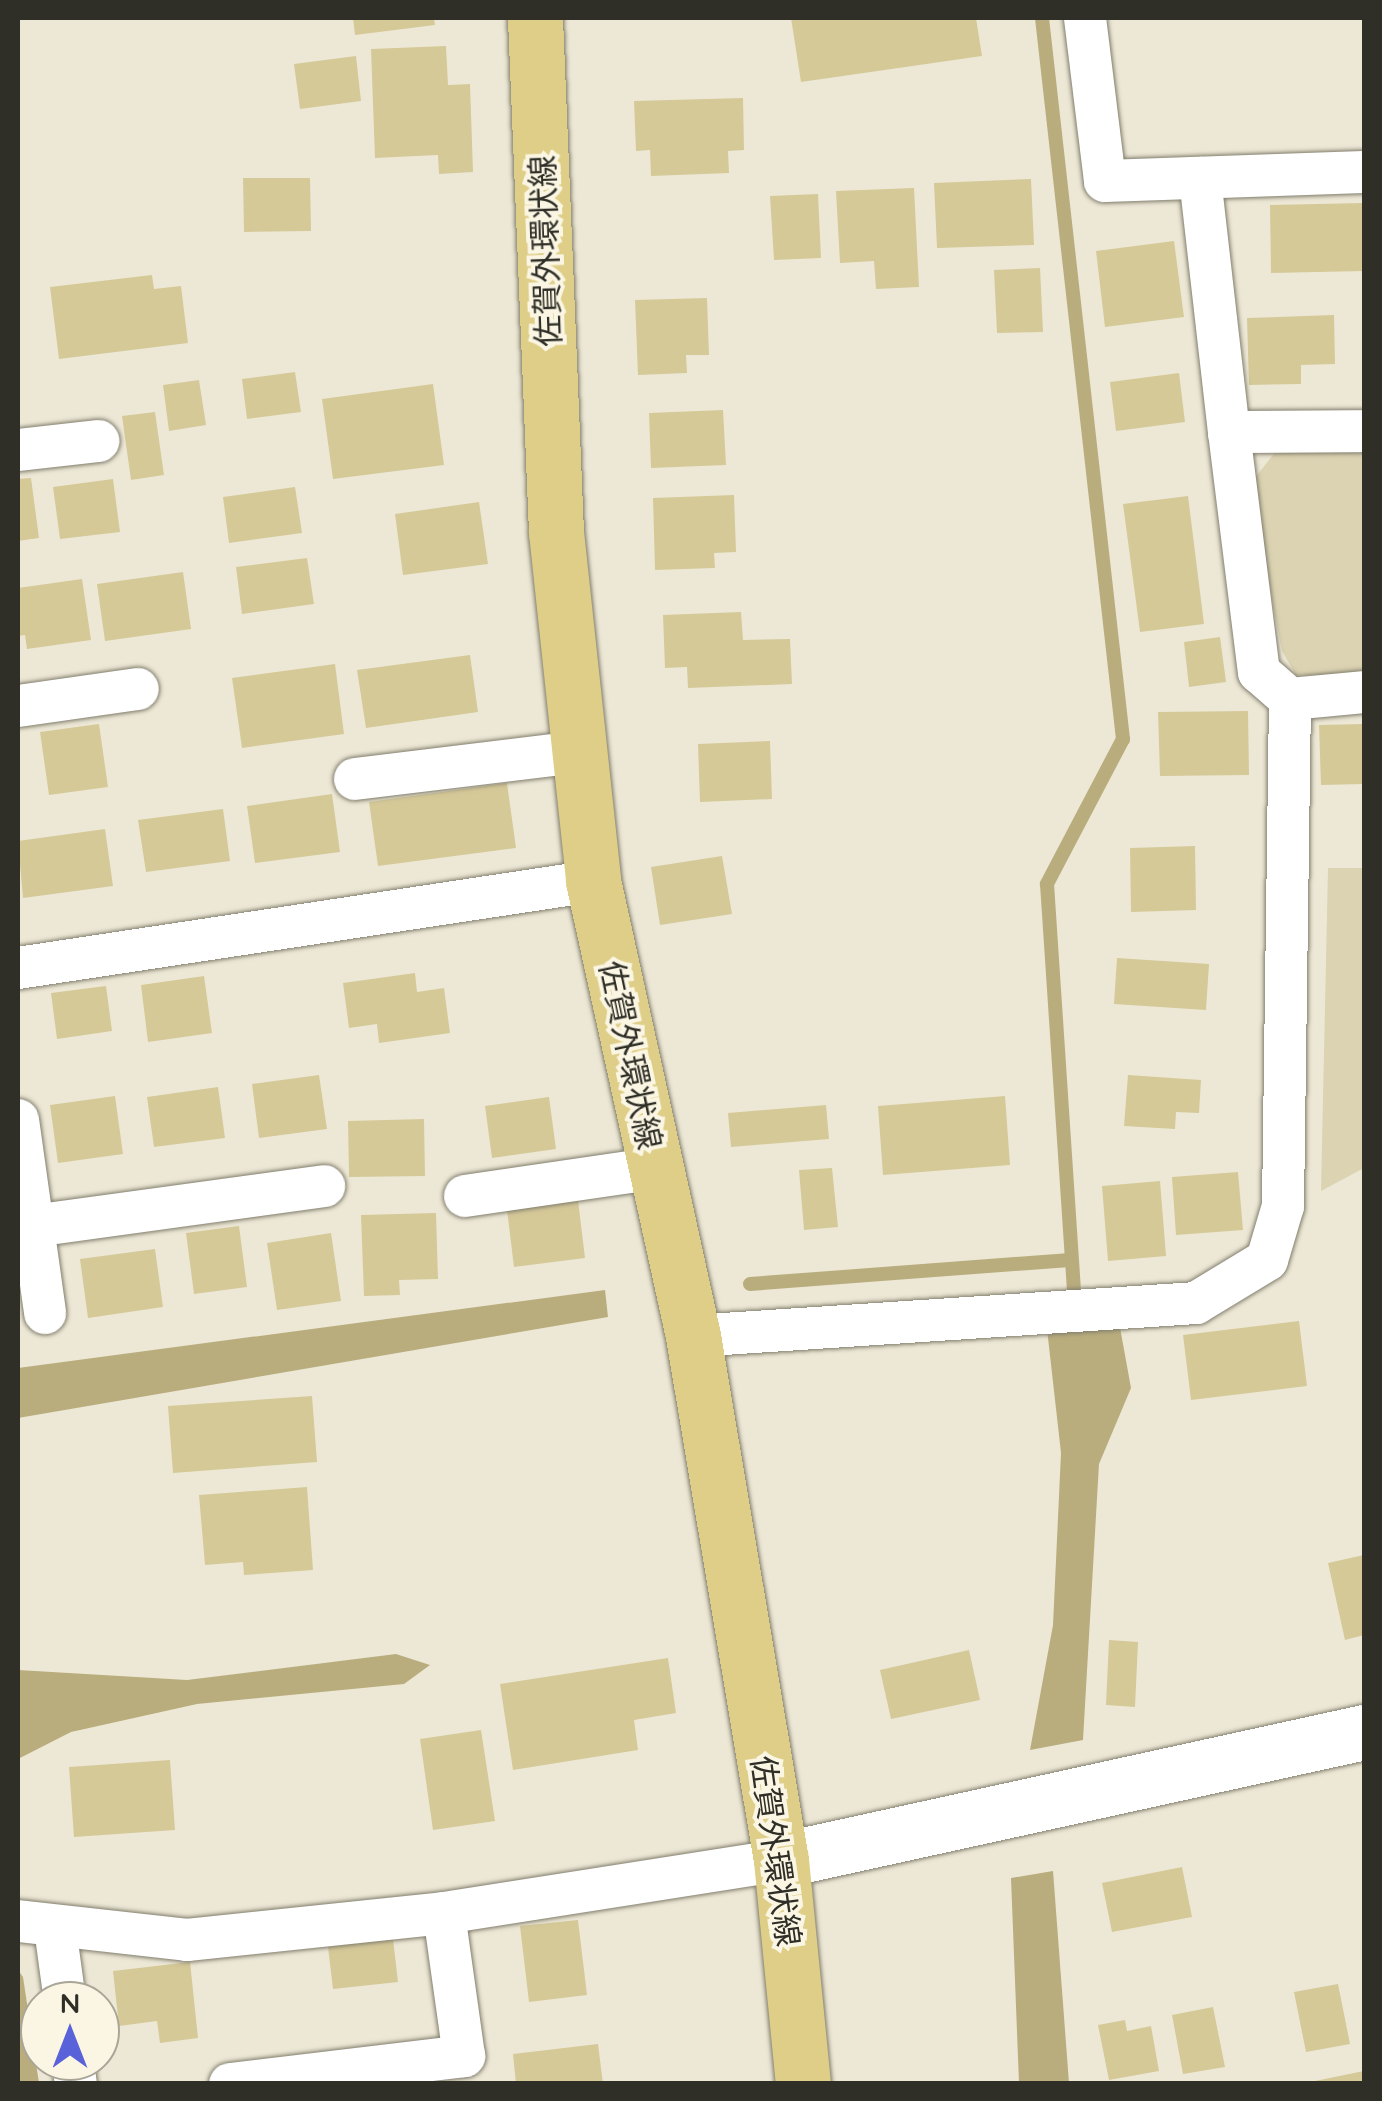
<!DOCTYPE html>
<html>
<head>
<meta charset="utf-8">
<style>
	body { margin:0 }
	#map { position:relative; width:1382px; height:2101px; overflow:hidden; background:#ede8d6; font-family:Quicksand,"Noto Sans JP",sans-serif }
	div>[style] { position:absolute }
	[style*='--x'] { left:calc(var(--x)*1px); top:calc(var(--y)*1px); width:calc(var(--w)*1px); rotate:calc(var(--a)*1deg) }
	.green>* { inset:0; background:#dbd3b2 }
	.water>* { inset:0; background:#b9ad7d }
	.stream>* { height:14px; margin:-7px; padding:0 7px; transform-origin:7px; border-radius:7px; background:#b9ad7d }
	.building>* { inset:0; background:#d5c998 }
	.roads { filter:drop-shadow(0 0 2px #827e6d) drop-shadow(0 0 2px #827e6d) }
	.street>* { height:42px; margin:-21px; padding:0 21px; transform-origin:21px; border-radius:21px; background:#fff }
	.secondary>* { height:55px; margin:-27.5px; padding:0 27.5px; transform-origin:27.5px; border-radius:27.5px; background:#fff }
	.primary>* { height:55px; margin:-27.5px; padding:0 27.5px; transform-origin:27.5px; border-radius:27.5px; background:#dfce87 }
	span { translate:-50% -50%; white-space:nowrap; text-align:center; line-height:1.15; -webkit-text-stroke:8px #faf6e3; paint-order:stroke }
	.street-label { font-size:32px; color:#2f2e27 }
	.frame { position:absolute; inset:0; border:20px solid #2f2e27; pointer-events:none }
	.north { position:absolute; left:20px; top:1981px; width:100px; height:100px; box-sizing:border-box; background:#faf6e3; border:2px solid #a9a698; border-radius:50%; rotate:0deg; font-size:28px; font-weight:700; line-height:40px; text-align:center; color:#2f2e27 }
	.north::after { content:''; display:block; margin:auto; width:35px; height:45px; background:#5a62da; clip-path:polygon(50% 0,100% 100%,50% 72%,0 100%) }
</style>
</head>
<body>
<div id="map">
	<div class="green">
		<div style="clip-path:polygon(1281px 445px,1364px 445px,1364px 676px,1296px 675px,1282px 651px,1250px 484px)"></div>
		<div style="clip-path:polygon(1328px 868px,1364px 868px,1364px 1168px,1321px 1191px)"></div>
	</div>
	<div class="water">
		<div style="clip-path:polygon(605px 1290px,608px 1317px,18px 1418px,18px 1368px)"></div>
		<div style="clip-path:polygon(1119px 1322px,1131px 1388px,1099px 1464px,1083px 1740px,1030px 1750px,1053px 1625px,1061px 1453px,1047px 1329px)"></div>
		<div style="clip-path:polygon(396px 1654px,430px 1665px,404px 1684px,197px 1704px,71px 1732px,18px 1759px,18px 1670px,187px 1680px)"></div>
		<div style="clip-path:polygon(1053px 1871px,1069px 2083px,1019px 2083px,1011px 1878px)"></div>
		<div style="clip-path:polygon(18px 1970px,23px 1977px,39px 2083px,18px 2083px)"></div>
	</div>
	<div class="stream">
		<div style="--x:1042;--y:18;--w:726;--a:83.59"></div>
		<div style="--x:1123;--y:739;--w:164;--a:117.7"></div>
		<div style="--x:1047;--y:884;--w:404;--a:86.2"></div>
		<div style="--x:750;--y:1284;--w:321;--a:-4.3"></div>
	</div>
	<div class="building">
		<div style="clip-path:polygon(353px 18px,434px 18px,435px 25px,355px 35px)"></div>
		<div style="clip-path:polygon(791px 18px,976px 18px,982px 56px,801px 82px)"></div>
		<div style="clip-path:polygon(446px 46px,448px 85px,470px 84px,473px 172px,439px 174px,438px 155px,375px 158px,371px 49px)"></div>
		<div style="clip-path:polygon(356px 56px,361px 101px,300px 109px,294px 64px)"></div>
		<div style="clip-path:polygon(743px 98px,744px 150px,728px 151px,729px 173px,651px 176px,650px 150px,636px 151px,634px 101px)"></div>
		<div style="clip-path:polygon(243px 178px,310px 178px,311px 231px,244px 232px)"></div>
		<div style="clip-path:polygon(1031px 179px,1034px 245px,937px 248px,934px 183px)"></div>
		<div style="clip-path:polygon(914px 188px,919px 287px,876px 289px,874px 261px,840px 263px,836px 191px)"></div>
		<div style="clip-path:polygon(818px 194px,821px 258px,774px 260px,770px 196px)"></div>
		<div style="clip-path:polygon(1364px 203px,1364px 271px,1271px 273px,1270px 205px)"></div>
		<div style="clip-path:polygon(1174px 241px,1184px 317px,1105px 327px,1096px 251px)"></div>
		<div style="clip-path:polygon(1040px 268px,1043px 332px,997px 333px,994px 270px)"></div>
		<div style="clip-path:polygon(152px 275px,154px 289px,181px 286px,188px 343px,59px 359px,50px 287px)"></div>
		<div style="clip-path:polygon(707px 298px,709px 355px,686px 355px,687px 373px,638px 375px,635px 300px)"></div>
		<div style="clip-path:polygon(1334px 315px,1335px 364px,1301px 365px,1301px 384px,1249px 385px,1247px 318px)"></div>
		<div style="clip-path:polygon(295px 372px,301px 412px,247px 419px,242px 379px)"></div>
		<div style="clip-path:polygon(1179px 373px,1185px 422px,1116px 431px,1110px 382px)"></div>
		<div style="clip-path:polygon(199px 380px,206px 425px,169px 431px,163px 385px)"></div>
		<div style="clip-path:polygon(433px 384px,444px 465px,333px 479px,322px 399px)"></div>
		<div style="clip-path:polygon(723px 410px,726px 465px,651px 468px,649px 413px)"></div>
		<div style="clip-path:polygon(155px 412px,164px 475px,131px 480px,122px 416px)"></div>
		<div style="clip-path:polygon(31px 478px,39px 538px,18px 541px,18px 479px)"></div>
		<div style="clip-path:polygon(113px 479px,120px 532px,60px 539px,53px 487px)"></div>
		<div style="clip-path:polygon(295px 487px,302px 533px,229px 543px,223px 497px)"></div>
		<div style="clip-path:polygon(734px 495px,736px 552px,714px 553px,715px 568px,655px 570px,653px 498px)"></div>
		<div style="clip-path:polygon(1188px 496px,1204px 624px,1140px 632px,1123px 504px)"></div>
		<div style="clip-path:polygon(479px 502px,488px 564px,403px 575px,395px 514px)"></div>
		<div style="clip-path:polygon(307px 558px,314px 604px,242px 614px,236px 567px)"></div>
		<div style="clip-path:polygon(183px 572px,191px 629px,105px 641px,97px 584px)"></div>
		<div style="clip-path:polygon(82px 579px,91px 640px,27px 649px,25px 635px,18px 636px,18px 588px)"></div>
		<div style="clip-path:polygon(741px 612px,743px 640px,790px 639px,792px 684px,688px 688px,687px 667px,665px 668px,663px 615px)"></div>
		<div style="clip-path:polygon(1220px 637px,1226px 682px,1189px 687px,1184px 642px)"></div>
		<div style="clip-path:polygon(470px 655px,478px 712px,366px 728px,357px 670px)"></div>
		<div style="clip-path:polygon(335px 664px,344px 734px,242px 748px,232px 678px)"></div>
		<div style="clip-path:polygon(1248px 711px,1249px 775px,1160px 776px,1158px 712px)"></div>
		<div style="clip-path:polygon(99px 724px,108px 787px,49px 795px,40px 732px)"></div>
		<div style="clip-path:polygon(1364px 724px,1364px 784px,1321px 785px,1319px 725px)"></div>
		<div style="clip-path:polygon(770px 741px,772px 799px,700px 802px,698px 744px)"></div>
		<div style="clip-path:polygon(507px 783px,516px 848px,378px 866px,369px 802px)"></div>
		<div style="clip-path:polygon(332px 794px,340px 852px,255px 863px,247px 806px)"></div>
		<div style="clip-path:polygon(223px 809px,230px 861px,146px 872px,138px 820px)"></div>
		<div style="clip-path:polygon(105px 829px,113px 886px,23px 898px,18px 841px)"></div>
		<div style="clip-path:polygon(1195px 846px,1196px 910px,1131px 912px,1130px 848px)"></div>
		<div style="clip-path:polygon(722px 856px,732px 914px,660px 925px,651px 867px)"></div>
		<div style="clip-path:polygon(1117px 958px,1209px 964px,1206px 1010px,1114px 1004px)"></div>
		<div style="clip-path:polygon(415px 973px,417px 992px,444px 988px,450px 1033px,379px 1043px,377px 1024px,349px 1028px,343px 983px)"></div>
		<div style="clip-path:polygon(204px 976px,212px 1033px,148px 1042px,141px 985px)"></div>
		<div style="clip-path:polygon(106px 986px,112px 1031px,57px 1039px,51px 993px)"></div>
		<div style="clip-path:polygon(319px 1075px,327px 1129px,259px 1138px,252px 1084px)"></div>
		<div style="clip-path:polygon(1128px 1075px,1201px 1080px,1199px 1113px,1176px 1112px,1175px 1129px,1124px 1126px)"></div>
		<div style="clip-path:polygon(218px 1087px,225px 1138px,154px 1147px,147px 1097px)"></div>
		<div style="clip-path:polygon(115px 1096px,123px 1154px,58px 1163px,50px 1105px)"></div>
		<div style="clip-path:polygon(1005px 1096px,1010px 1165px,883px 1175px,878px 1106px)"></div>
		<div style="clip-path:polygon(549px 1097px,556px 1149px,492px 1158px,485px 1106px)"></div>
		<div style="clip-path:polygon(826px 1105px,829px 1139px,731px 1147px,728px 1113px)"></div>
		<div style="clip-path:polygon(424px 1119px,425px 1176px,349px 1177px,348px 1121px)"></div>
		<div style="clip-path:polygon(832px 1168px,838px 1227px,804px 1230px,799px 1170px)"></div>
		<div style="clip-path:polygon(1238px 1172px,1243px 1230px,1176px 1235px,1172px 1177px)"></div>
		<div style="clip-path:polygon(1160px 1181px,1166px 1256px,1108px 1261px,1102px 1186px)"></div>
		<div style="clip-path:polygon(578px 1200px,585px 1258px,514px 1267px,507px 1210px)"></div>
		<div style="clip-path:polygon(436px 1213px,438px 1279px,399px 1280px,400px 1295px,364px 1296px,361px 1215px)"></div>
		<div style="clip-path:polygon(239px 1226px,247px 1287px,194px 1294px,186px 1233px)"></div>
		<div style="clip-path:polygon(331px 1233px,341px 1301px,277px 1310px,267px 1243px)"></div>
		<div style="clip-path:polygon(155px 1249px,163px 1307px,88px 1318px,80px 1259px)"></div>
		<div style="clip-path:polygon(1299px 1321px,1307px 1386px,1191px 1400px,1183px 1335px)"></div>
		<div style="clip-path:polygon(312px 1396px,317px 1462px,173px 1473px,168px 1406px)"></div>
		<div style="clip-path:polygon(307px 1487px,313px 1570px,244px 1575px,243px 1562px,205px 1565px,199px 1495px)"></div>
		<div style="clip-path:polygon(1364px 1555px,1364px 1635px,1345px 1640px,1328px 1563px)"></div>
		<div style="clip-path:polygon(1109px 1640px,1138px 1642px,1135px 1707px,1106px 1705px)"></div>
		<div style="clip-path:polygon(969px 1650px,980px 1700px,891px 1719px,880px 1670px)"></div>
		<div style="clip-path:polygon(668px 1658px,676px 1713px,634px 1720px,638px 1750px,513px 1770px,500px 1684px)"></div>
		<div style="clip-path:polygon(481px 1730px,495px 1821px,433px 1830px,420px 1739px)"></div>
		<div style="clip-path:polygon(170px 1760px,175px 1830px,74px 1837px,69px 1767px)"></div>
		<div style="clip-path:polygon(1182px 1867px,1192px 1917px,1112px 1932px,1102px 1883px)"></div>
		<div style="clip-path:polygon(578px 1920px,587px 1995px,529px 2002px,520px 1926px)"></div>
		<div style="clip-path:polygon(393px 1939px,398px 1982px,333px 1989px,328px 1947px)"></div>
		<div style="clip-path:polygon(190px 1962px,198px 2038px,160px 2043px,157px 2021px,119px 2026px,113px 1971px)"></div>
		<div style="clip-path:polygon(1338px 1984px,1350px 2044px,1306px 2052px,1294px 1992px)"></div>
		<div style="clip-path:polygon(1213px 2007px,1225px 2067px,1183px 2074px,1172px 2015px)"></div>
		<div style="clip-path:polygon(1125px 2020px,1127px 2031px,1151px 2026px,1159px 2071px,1109px 2080px,1098px 2025px)"></div>
		<div style="clip-path:polygon(598px 2044px,603px 2084px,516px 2084px,513px 2054px)"></div>
		<div style="clip-path:polygon(1364px 2071px,1364px 2084px,1310px 2084px,1310px 2082px)"></div>
	</div>
	<div class="roads">
		<div class="street">
			<div style="--x:1085;--y:18;--w:164;--a:83"></div>
			<div style="--x:1105;--y:181;--w:259;--a:-2"></div>
			<div style="--x:1200;--y:178;--w:256;--a:83.5"></div>
			<div style="--x:1229;--y:432;--w:135;--a:-0.4"></div>
			<div style="--x:1229;--y:432;--w:242;--a:82.9"></div>
			<div style="--x:1259;--y:672;--w:41;--a:41.1"></div>
			<div style="--x:18;--y:450;--w:81;--a:-6.4"></div>
			<div style="--x:18;--y:706;--w:121;--a:-8.1"></div>
			<div style="--x:355;--y:779;--w:225;--a:-6.9"></div>
			<div style="--x:18;--y:968;--w:582;--a:-8.6"></div>
			<div style="--x:18;--y:1120;--w:195;--a:82"></div>
			<div style="--x:465;--y:1196;--w:193;--a:-8.3"></div>
			<div style="--x:33;--y:1226;--w:294;--a:-7.8"></div>
			<div style="--x:693;--y:1336;--w:504;--a:-3.75"></div>
			<div style="--x:1196;--y:1303;--w:83;--a:-31.2"></div>
			<div style="--x:1267;--y:1260;--w:56;--a:-73.5"></div>
			<div style="--x:1283;--y:1206;--w:507;--a:-89.21"></div>
			<div style="--x:1290;--y:699;--w:74;--a:-5.4"></div>
			<div style="--x:18;--y:1921;--w:170;--a:6.4"></div>
			<div style="--x:187;--y:1940;--w:258;--a:-6"></div>
			<div style="--x:444;--y:1913;--w:341;--a:-8.9"></div>
			<div style="--x:55;--y:1928;--w:74;--a:82.2"></div>
			<div style="--x:73;--y:2061;--w:23;--a:83"></div>
			<div style="--x:230;--y:2084;--w:236;--a:-6.8"></div>
			<div style="--x:464;--y:2056;--w:144;--a:-98"></div>
		</div>
		<div class="secondary">
			<div style="--x:781;--y:1860;--w:597;--a:-12.38"></div>
		</div>
		<div class="primary">
			<div style="--x:535;--y:18;--w:514;--a:87.66"></div>
			<div style="--x:556;--y:532;--w:351;--a:83.9"></div>
			<div style="--x:593;--y:881;--w:466;--a:77.6"></div>
			<div style="--x:693;--y:1336;--w:531;--a:80.47"></div>
			<div style="--x:781;--y:1860;--w:225;--a:84.4"></div>
		</div>
	</div>
	<div class="street-label">
		<span style="left:545px;top:251px;rotate:-92deg">佐賀外環状線</span>
		<span style="left:631px;top:1055px;rotate:78deg">佐賀外環状線</span>
		<span style="left:776px;top:1851px;rotate:82deg">佐賀外環状線</span>
	</div>
	<div class="frame"></div>
	<div class="north">N</div>
</div>
</body>
</html>
